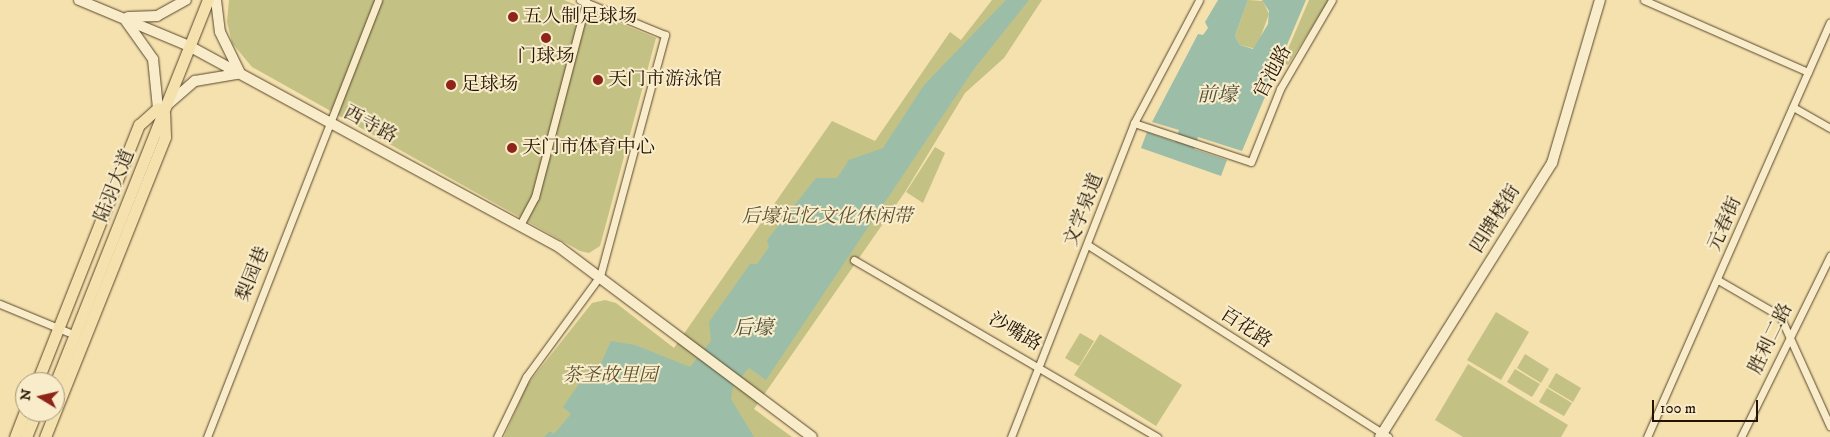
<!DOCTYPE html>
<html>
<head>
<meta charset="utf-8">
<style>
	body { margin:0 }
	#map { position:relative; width:1830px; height:437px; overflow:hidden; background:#f5e1ae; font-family:"IM FELL DW Pica","Noto Serif SC",serif }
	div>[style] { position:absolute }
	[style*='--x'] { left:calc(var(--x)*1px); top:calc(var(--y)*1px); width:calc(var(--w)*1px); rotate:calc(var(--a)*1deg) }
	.green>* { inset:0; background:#c4c185 }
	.water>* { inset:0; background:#9cbea8 }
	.roads { filter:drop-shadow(0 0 1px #58462c) drop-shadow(0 0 1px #58462c) }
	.street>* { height:7px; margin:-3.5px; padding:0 3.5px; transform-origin:3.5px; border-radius:3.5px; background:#f8ecca }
	.secondary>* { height:10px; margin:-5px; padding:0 5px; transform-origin:5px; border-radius:5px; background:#f8ecca }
	.primary>* { height:11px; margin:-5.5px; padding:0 5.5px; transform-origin:5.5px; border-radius:5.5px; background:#f5e1ae }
	.dots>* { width:14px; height:14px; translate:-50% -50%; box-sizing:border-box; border:2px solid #f8ecca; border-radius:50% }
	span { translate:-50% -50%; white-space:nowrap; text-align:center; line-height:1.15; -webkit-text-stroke:4px #f8ecca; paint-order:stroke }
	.poi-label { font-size:19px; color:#241300 }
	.left { translate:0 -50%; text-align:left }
	.street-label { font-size:19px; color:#241300 }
	.park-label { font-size:19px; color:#5c502f; font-style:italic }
	.water-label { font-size:20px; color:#4e4f3b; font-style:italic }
	.north { position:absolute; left:15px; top:372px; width:50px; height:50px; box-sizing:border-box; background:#f8ecca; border:1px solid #a39579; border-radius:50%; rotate:279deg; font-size:14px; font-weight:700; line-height:20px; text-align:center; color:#241300 }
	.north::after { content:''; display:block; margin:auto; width:18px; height:22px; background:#8f2418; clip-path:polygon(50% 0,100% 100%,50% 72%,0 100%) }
	.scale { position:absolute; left:1652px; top:400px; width:106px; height:22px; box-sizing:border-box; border:2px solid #241300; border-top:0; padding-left:6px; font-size:15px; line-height:18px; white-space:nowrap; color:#241300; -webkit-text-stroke:4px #f8ecca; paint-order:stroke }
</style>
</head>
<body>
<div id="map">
	<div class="green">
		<div style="clip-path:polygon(229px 0,564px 0,656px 38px,600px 246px,589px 253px,580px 251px,252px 67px,232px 43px,227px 22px)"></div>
		<div style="clip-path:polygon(992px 0,1042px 0,1004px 58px,965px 93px,905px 192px,754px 409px,792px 437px,504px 437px,527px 385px,592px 303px,605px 300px,616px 303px,674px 348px,832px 121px,875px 141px,950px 32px,961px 40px)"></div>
		<div style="clip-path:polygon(1248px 0,1263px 1px,1269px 14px,1256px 49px,1240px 45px,1235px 36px)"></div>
		<div style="clip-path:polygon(1309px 0,1329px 0,1288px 65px,1282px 63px)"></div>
		<div style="clip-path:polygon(935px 147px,945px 153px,923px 203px,906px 192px)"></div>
		<div style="clip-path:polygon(1496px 312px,1529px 332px,1501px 380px,1467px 360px)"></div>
		<div style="clip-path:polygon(1080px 333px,1094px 341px,1079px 366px,1065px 358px)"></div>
		<div style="clip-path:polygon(1100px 334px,1182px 385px,1156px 426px,1074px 375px)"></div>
		<div style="clip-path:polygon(1525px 354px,1549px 369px,1541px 383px,1517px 368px)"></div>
		<div style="clip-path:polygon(1468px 364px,1568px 425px,1561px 437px,1463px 437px,1435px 420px)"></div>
		<div style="clip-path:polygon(1515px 369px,1540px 384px,1532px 397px,1507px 382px)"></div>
		<div style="clip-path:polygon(1556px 373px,1581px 388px,1573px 402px,1548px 387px)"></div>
		<div style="clip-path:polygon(1547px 388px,1572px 403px,1564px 416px,1539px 402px)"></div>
	</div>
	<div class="water">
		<div style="clip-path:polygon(1006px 0,1029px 0,974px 69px,766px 380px,749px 368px,733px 386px,731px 399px,754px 437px,544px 437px,550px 431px,554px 434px,571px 414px,563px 407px,592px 365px,599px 368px,611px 341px,635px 345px,690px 367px,711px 341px,709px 322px,750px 264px,757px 264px,769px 247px,767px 240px,816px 178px,837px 178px,849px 160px,883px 148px,924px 85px)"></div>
		<div style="clip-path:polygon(1218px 0,1248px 0,1235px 36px,1240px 45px,1253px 49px,1268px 24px,1269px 11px,1262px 0,1306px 0,1242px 151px,1198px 137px,1194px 149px,1227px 160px,1221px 176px,1141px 148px,1147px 132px,1175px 142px,1179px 130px,1152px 122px,1198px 34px,1203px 35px,1208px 28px,1205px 22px)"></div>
	</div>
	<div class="roads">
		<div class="street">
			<div style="--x:1644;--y:0;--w:179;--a:23.7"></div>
			<div style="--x:1793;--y:107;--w:43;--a:29.6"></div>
			<div style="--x:1134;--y:123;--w:123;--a:18.4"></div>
			<div style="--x:1251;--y:162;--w:79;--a:-68.3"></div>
			<div style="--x:1280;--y:89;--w:103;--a:-59.7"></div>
			<div style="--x:520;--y:225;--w:32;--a:-62"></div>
			<div style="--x:535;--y:197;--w:202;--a:-75.3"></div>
			<div style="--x:1088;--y:245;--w:356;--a:32.6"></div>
			<div style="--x:854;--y:260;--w:351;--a:30.3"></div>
			<div style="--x:1718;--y:280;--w:72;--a:30.1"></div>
			<div style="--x:1780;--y:316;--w:121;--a:65.6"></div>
			<div style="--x:0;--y:304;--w:74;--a:22.4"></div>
			<div style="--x:207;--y:437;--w:469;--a:-68.6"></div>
			<div style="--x:497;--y:437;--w:67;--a:-64.2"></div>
			<div style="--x:526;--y:377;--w:125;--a:-53.8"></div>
			<div style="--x:600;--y:276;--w:250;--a:-74.9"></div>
			<div style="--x:665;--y:35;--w:92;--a:-157.6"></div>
			<div style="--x:1011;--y:437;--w:337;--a:-68.6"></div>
			<div style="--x:1134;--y:123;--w:139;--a:-62.1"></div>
			<div style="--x:1647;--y:437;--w:453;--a:-66.2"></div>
			<div style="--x:1741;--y:437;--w:202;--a:-63.8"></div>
		</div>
		<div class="secondary">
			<div style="--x:79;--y:0;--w:119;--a:22.7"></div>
			<div style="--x:189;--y:46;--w:421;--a:28.5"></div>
			<div style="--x:559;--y:247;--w:316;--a:36.9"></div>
			<div style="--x:216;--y:0;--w:32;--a:83"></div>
			<div style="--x:220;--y:32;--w:46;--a:64"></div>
			<div style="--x:128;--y:17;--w:29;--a:-2"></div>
			<div style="--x:157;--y:16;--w:33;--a:-29"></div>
			<div style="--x:126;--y:21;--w:47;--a:54.6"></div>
			<div style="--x:153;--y:59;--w:49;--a:84.2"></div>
			<div style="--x:167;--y:105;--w:37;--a:-41"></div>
			<div style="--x:195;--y:81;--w:43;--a:-9.5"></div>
			<div style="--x:1380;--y:437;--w:324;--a:-57.9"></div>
			<div style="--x:1552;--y:163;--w:170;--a:-73.6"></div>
		</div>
		<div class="primary">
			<div style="--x:37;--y:382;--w:277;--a:-68.4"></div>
			<div style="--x:139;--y:125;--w:25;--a:-42"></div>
			<div style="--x:55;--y:384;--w:413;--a:-68.3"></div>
			<div style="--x:15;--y:437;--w:28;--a:-69"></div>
			<div style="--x:26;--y:437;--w:27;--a:-68"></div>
			<div style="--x:45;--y:437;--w:323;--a:-68.2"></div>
			<div style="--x:165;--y:137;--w:23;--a:-92"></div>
		</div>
	</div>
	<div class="dots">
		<div style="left:513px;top:17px;background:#8f2418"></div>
		<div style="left:546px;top:38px;background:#8f2418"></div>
		<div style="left:598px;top:80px;background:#8f2418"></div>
		<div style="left:451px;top:85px;background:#8f2418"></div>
		<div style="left:512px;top:148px;background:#8f2418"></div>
	</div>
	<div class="poi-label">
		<span class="left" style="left:523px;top:17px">五人制足球场</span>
		<span style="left:546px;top:57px">门球场</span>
		<span class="left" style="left:608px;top:80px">天门市游泳馆</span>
		<span class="left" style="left:461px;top:85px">足球场</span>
		<span class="left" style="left:522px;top:148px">天门市体育中心</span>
	</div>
	<div class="street-label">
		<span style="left:1273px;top:72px;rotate:-62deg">官池路</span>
		<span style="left:370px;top:125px;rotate:28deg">西寺路</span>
		<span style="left:115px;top:186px;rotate:-68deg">陆羽大道</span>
		<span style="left:1084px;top:210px;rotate:-69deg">文学泉道</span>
		<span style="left:1496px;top:219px;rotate:-58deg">四牌楼街</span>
		<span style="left:1725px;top:224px;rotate:-66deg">元春街</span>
		<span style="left:253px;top:274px;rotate:-68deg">梨园巷</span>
		<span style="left:1246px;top:328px;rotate:33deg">百花路</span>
		<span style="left:1015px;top:332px;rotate:30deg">沙嘴路</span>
		<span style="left:1771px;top:339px;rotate:-64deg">胜利二路</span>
	</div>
	<div class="park-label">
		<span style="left:827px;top:217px">后壕记忆文化休闲带</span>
		<span style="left:610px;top:376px">茶圣故里园</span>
	</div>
	<div class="water-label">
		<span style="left:1217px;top:95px">前壕</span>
		<span style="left:753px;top:328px">后壕</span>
	</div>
	<div class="north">N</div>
	<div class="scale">100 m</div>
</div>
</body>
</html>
